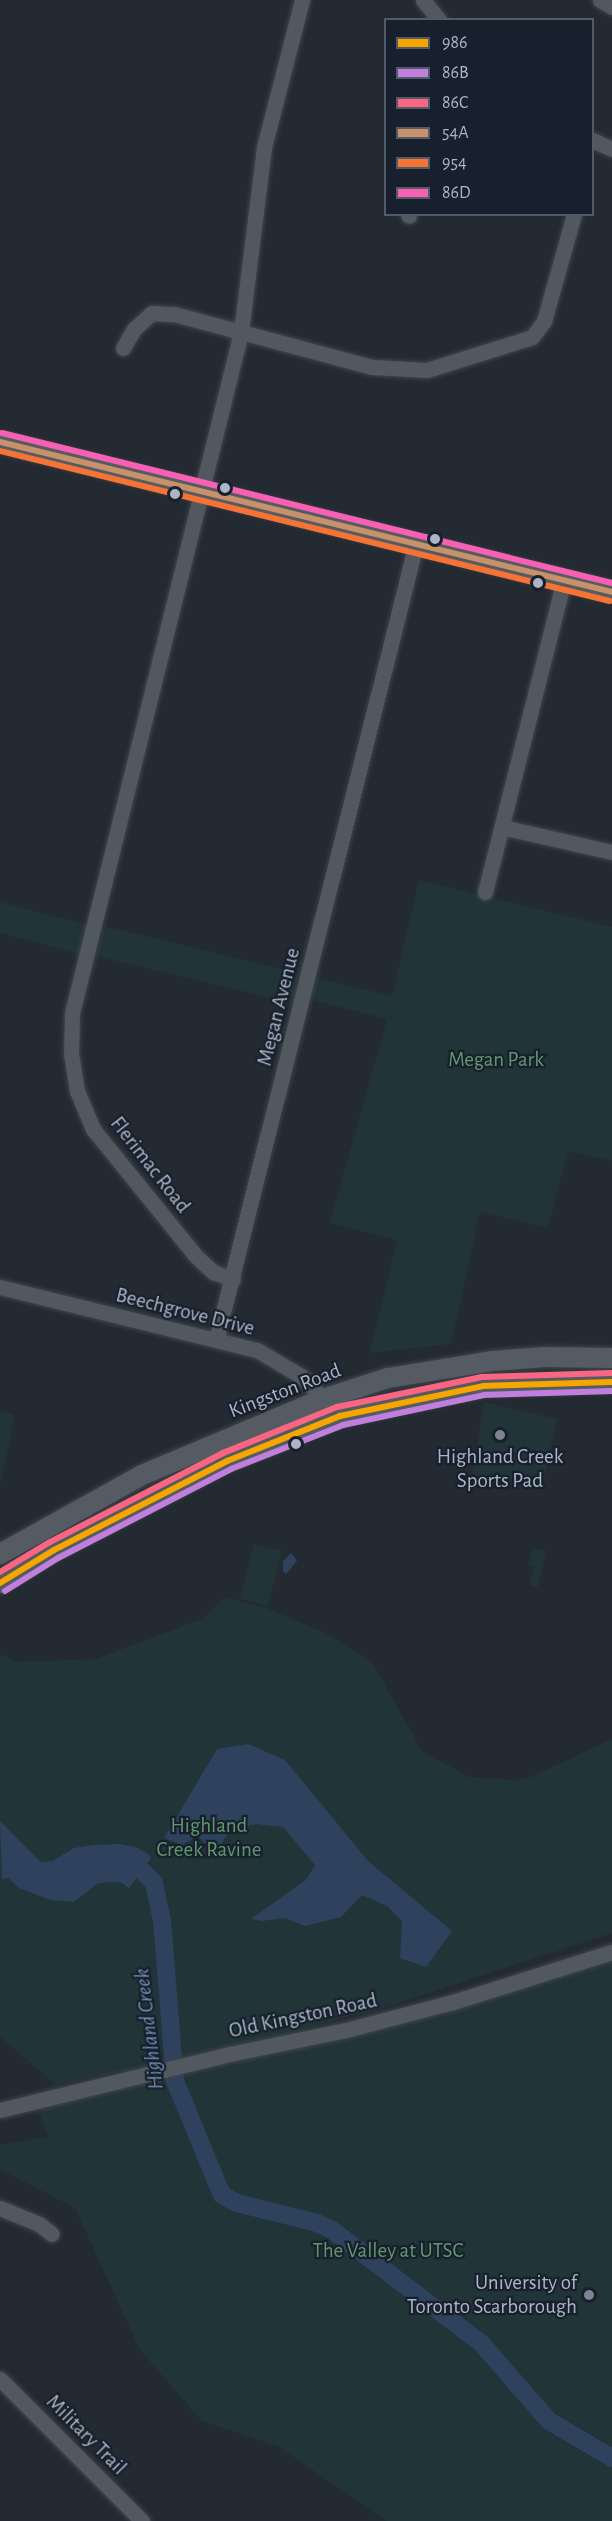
<!DOCTYPE html>
<html>
<head>
<meta charset="utf-8">
<style>
	body { margin:0 }
	#map { position:relative; width:612px; height:2521px; overflow:hidden; background:#242a32; font-family:"Alegreya Sans",sans-serif }
	div>[style] { position:absolute }
	[style*='--x'] { left:calc(var(--x)*1px); top:calc(var(--y)*1px); width:calc(var(--w)*1px); rotate:calc(var(--a)*1deg) }
	.green>* { inset:0; background:#213438 }
	.water>* { inset:0; background:#2e425d }
	.river>* { height:18px; margin:-9px; padding:0 9px; transform-origin:9px; border-radius:9px; background:#2e425d }
	.roads { filter:drop-shadow(0 0 2px #40444b) drop-shadow(0 0 2px #40444b) }
	.minor>* { height:15px; margin:-7.5px; padding:0 7.5px; transform-origin:7.5px; border-radius:7.5px; background:#525860 }
	.major>* { height:20px; margin:-10px; padding:0 10px; transform-origin:10px; border-radius:10px; background:#555b62 }
	.bus-1>* { height:6px; margin:-3px; padding:0 3px; transform-origin:3px; border-radius:3px; background:#f7a600 }
	.bus-2>* { height:6px; margin:-3px; padding:0 3px; transform-origin:3px; border-radius:3px; background:#c07fdc }
	.bus-3>* { height:6px; margin:-3px; padding:0 3px; transform-origin:3px; border-radius:3px; background:#fa6682 }
	.bus-4>* { height:6px; margin:-3px; padding:0 3px; transform-origin:3px; border-radius:3px; background:#c7916a }
	.bus-5>* { height:6px; margin:-3px; padding:0 3px; transform-origin:3px; border-radius:3px; background:#f57335 }
	.bus-6>* { height:6px; margin:-3px; padding:0 3px; transform-origin:3px; border-radius:3px; background:#f860b3 }
	.dots>* { width:16px; height:16px; translate:-50% -50%; box-sizing:border-box; border:3px solid #17202c; border-radius:50% }
	span { translate:-50% -50%; white-space:nowrap; text-align:center; line-height:1.15; -webkit-text-stroke:4.5px #17202c; paint-order:stroke }
	.street-label { font-size:21px; color:#abb5c5 }
	.park-label { font-size:21px; color:#61976e }
	.poi-label { font-size:21px; color:#abb5c5 }
	.right { translate:-100% -50%; text-align:right }
	.water-label { font-size:22px; color:#708cb1; font-style:italic }
	.legend { position:absolute; left:384px; top:18px; width:210px; height:198px; box-sizing:border-box; background:#17202c; border:2px solid #525c69; margin:0; padding:8px 10px; list-style:none; font-size:18px; color:#abb5c5 }
	.legend li { display:flex; align-items:center; gap:12px; height:30px }
	.legend b { width:30px; border:2px solid #525c69 }
</style>
</head>
<body>
<div id="map">
	<div class="green">
		<div style="clip-path:polygon(419px 880px,612px 927px,612px 1161px,568px 1151px,548px 1228px,480px 1212px,451px 1344px,370px 1353px,397px 1240px,330px 1223px,387px 1019px,311px 1000px,316px 978px,392px 996px)"></div>
		<div style="clip-path:polygon(0 902px,88px 925px,80px 954px,0 933px)"></div>
		<div style="clip-path:polygon(104px 926px,302px 974px,295px 1004px,96px 956px)"></div>
		<div style="clip-path:polygon(484px 1402px,557px 1419px,542px 1488px,473px 1474px)"></div>
		<div style="clip-path:polygon(0 1411px,15px 1415px,0 1486px)"></div>
		<div style="clip-path:polygon(254px 1544px,282px 1551px,268px 1606px,240px 1599px)"></div>
		<div style="clip-path:polygon(532px 1548px,546px 1551px,538px 1587px,530px 1585px,534px 1567px,528px 1566px)"></div>
		<div style="clip-path:polygon(224px 1597px,267px 1608px,327px 1634px,372px 1662px,422px 1751px,469px 1777px,513px 1780px,531px 1777px,612px 1739px,612px 1933px,365px 2014px,348px 2016px,288px 2035px,56px 2085px,0 2037px,0 1654px,16px 1662px,96px 1659px,204px 1618px)"></div>
		<div style="clip-path:polygon(612px 1945px,612px 2521px,387px 2521px,279px 2447px,202px 2421px,140px 2350px,75px 2208px,0 2169px,0 2145px,48px 2137px,37px 2107px,313px 2041px)"></div>
	</div>
	<div class="water">
		<div style="clip-path:polygon(291px 1553px,297px 1561px,286px 1574px,283px 1571px,283px 1561px)"></div>
		<div style="clip-path:polygon(248px 1744px,285px 1760px,368px 1861px,452px 1931px,426px 1967px,400px 1958px,402px 1921px,387px 1906px,362px 1895px,341px 1917px,305px 1926px,285px 1918px,262px 1921px,251px 1919px,306px 1880px,315px 1865px,283px 1827px,256px 1824px,229px 1832px,214px 1854px,198px 1836px,182px 1845px,164px 1838px,217px 1749px)"></div>
		<div style="clip-path:polygon(0 1821px,41px 1862px,52px 1861px,74px 1848px,94px 1845px,119px 1844px,135px 1847px,147px 1853px,151px 1858px,129px 1888px,120px 1882px,107px 1882px,97px 1884px,74px 1902px,50px 1900px,19px 1888px,9px 1878px,2px 1879px)"></div>
	</div>
	<div class="river">
		<div style="--x:121;--y:1860;--w:17;--a:21"></div>
		<div style="--x:137;--y:1866;--w:24;--a:45"></div>
		<div style="--x:154;--y:1883;--w:38;--a:78"></div>
		<div style="--x:162;--y:1920;--w:162;--a:85.4"></div>
		<div style="--x:175;--y:2081;--w:123;--a:67.6"></div>
		<div style="--x:222;--y:2195;--w:17;--a:28"></div>
		<div style="--x:237;--y:2203;--w:82;--a:14"></div>
		<div style="--x:317;--y:2223;--w:17;--a:25"></div>
		<div style="--x:332;--y:2230;--w:188;--a:37.2"></div>
		<div style="--x:482;--y:2344;--w:102;--a:49"></div>
		<div style="--x:549;--y:2421;--w:73;--a:30.4"></div>
	</div>
	<div class="roads">
		<div class="minor">
			<div style="--x:423;--y:0;--w:26;--a:51"></div>
			<div style="--x:600;--y:0;--w:14;--a:30"></div>
			<div style="--x:592;--y:140;--w:22;--a:24"></div>
			<div style="--x:408;--y:214;--w:2;--a:63"></div>
			<div style="--x:123;--y:348;--w:22;--a:-60"></div>
			<div style="--x:134;--y:329;--w:24;--a:-42"></div>
			<div style="--x:152;--y:313;--w:22;--a:3"></div>
			<div style="--x:174;--y:314;--w:205;--a:15"></div>
			<div style="--x:372;--y:367;--w:55;--a:3.1"></div>
			<div style="--x:427;--y:370;--w:110;--a:-17.4"></div>
			<div style="--x:532;--y:337;--w:20;--a:-53"></div>
			<div style="--x:544;--y:321;--w:111;--a:-74.3"></div>
			<div style="--x:502;--y:827;--w:113;--a:12.8"></div>
			<div style="--x:485;--y:892;--w:323;--a:-75.8"></div>
			<div style="--x:233;--y:1279;--w:21;--a:-161"></div>
			<div style="--x:213;--y:1272;--w:25;--a:-137"></div>
			<div style="--x:195;--y:1255;--w:162;--a:-129"></div>
			<div style="--x:93;--y:1129;--w:41;--a:-112.8"></div>
			<div style="--x:77;--y:1091;--w:36;--a:-99"></div>
			<div style="--x:71;--y:1055;--w:42;--a:-88.6"></div>
			<div style="--x:72;--y:1013;--w:702;--a:-76.06"></div>
			<div style="--x:241;--y:332;--w:186;--a:-82.9"></div>
			<div style="--x:264;--y:147;--w:152;--a:-75.5"></div>
			<div style="--x:0;--y:1287;--w:265;--a:13.8"></div>
			<div style="--x:257;--y:1350;--w:51;--a:30.6"></div>
			<div style="--x:301;--y:1376;--w:56;--a:45.7"></div>
			<div style="--x:216;--y:1340;--w:821;--a:-75.9"></div>
			<div style="--x:0;--y:2110;--w:232;--a:-13.7"></div>
			<div style="--x:225;--y:2055;--w:124;--a:-11.7"></div>
			<div style="--x:346;--y:2030;--w:111;--a:-14.7"></div>
			<div style="--x:453;--y:2002;--w:167;--a:-17.5"></div>
			<div style="--x:0;--y:2208;--w:42;--a:22.3"></div>
			<div style="--x:39;--y:2224;--w:16;--a:38"></div>
			<div style="--x:0;--y:2379;--w:201;--a:45"></div>
		</div>
		<div class="major">
			<div style="--x:0;--y:442;--w:630;--a:13.77"></div>
			<div style="--x:0;--y:1554;--w:162;--a:-29.1"></div>
			<div style="--x:142;--y:1475;--w:196;--a:-22.8"></div>
			<div style="--x:323;--y:1399;--w:68;--a:-17.9"></div>
			<div style="--x:388;--y:1378;--w:105;--a:-9.3"></div>
			<div style="--x:492;--y:1361;--w:53;--a:-4.3"></div>
			<div style="--x:545;--y:1357;--w:67;--a:0.9"></div>
			<div style="--x:0;--y:1583;--w:63;--a:-31.4"></div>
			<div style="--x:54;--y:1550;--w:195;--a:-27.2"></div>
			<div style="--x:227;--y:1461;--w:122;--a:-21.7"></div>
			<div style="--x:340;--y:1416;--w:146;--a:-11.8"></div>
			<div style="--x:483;--y:1386;--w:129;--a:-1.8"></div>
		</div>
	</div>
	<div class="bus-1">
		<div style="--x:0;--y:1583;--w:63;--a:-31.4"></div>
		<div style="--x:54;--y:1550;--w:195;--a:-27.2"></div>
		<div style="--x:227;--y:1461;--w:122;--a:-21.7"></div>
		<div style="--x:340;--y:1416;--w:146;--a:-11.8"></div>
		<div style="--x:483;--y:1386;--w:129;--a:-1.8"></div>
	</div>
	<div class="bus-2">
		<div style="--x:5;--y:1591;--w:62;--a:-31.9"></div>
		<div style="--x:58;--y:1558;--w:195;--a:-27.2"></div>
		<div style="--x:231;--y:1469;--w:120;--a:-21.4"></div>
		<div style="--x:343;--y:1425;--w:144;--a:-12"></div>
		<div style="--x:484;--y:1395;--w:128;--a:-1.8"></div>
	</div>
	<div class="bus-3">
		<div style="--x:0;--y:1572;--w:58;--a:-31"></div>
		<div style="--x:50;--y:1542;--w:195;--a:-27.2"></div>
		<div style="--x:223;--y:1453;--w:123;--a:-22"></div>
		<div style="--x:337;--y:1407;--w:148;--a:-11.7"></div>
		<div style="--x:482;--y:1377;--w:130;--a:-1.8"></div>
	</div>
	<div class="bus-4">
		<div style="--x:0;--y:442;--w:630;--a:13.77"></div>
	</div>
	<div class="bus-5">
		<div style="--x:0;--y:451;--w:628;--a:13.82"></div>
	</div>
	<div class="bus-6">
		<div style="--x:2;--y:433;--w:628;--a:13.82"></div>
	</div>
	<div class="dots">
		<div style="left:225px;top:488px;background:#abb5c5"></div>
		<div style="left:175px;top:494px;background:#abb5c5"></div>
		<div style="left:435px;top:539px;background:#abb5c5"></div>
		<div style="left:538px;top:583px;background:#abb5c5"></div>
		<div style="left:500px;top:1435px;background:#7c8492"></div>
		<div style="left:296px;top:1444px;background:#abb5c5"></div>
		<div style="left:589px;top:2295px;background:#7c8492"></div>
	</div>
	<div class="street-label">
		<span style="left:279px;top:1007px;rotate:-76deg">Megan Avenue</span>
		<span style="left:150px;top:1165px;rotate:52deg">Flerimac Road</span>
		<span style="left:185px;top:1312px;rotate:14deg">Beechgrove Drive</span>
		<span style="left:285px;top:1391px;rotate:-21deg">Kingston Road</span>
		<span style="left:303px;top:2016px;rotate:-12deg">Old Kingston Road</span>
		<span style="left:86px;top:2435px;rotate:45deg">Military Trail</span>
	</div>
	<div class="park-label">
		<span style="left:496px;top:1060px">Megan Park</span>
		<span style="left:209px;top:1838px">Highland<br>Creek Ravine</span>
		<span style="left:388px;top:2251px">The Valley at UTSC</span>
	</div>
	<div class="poi-label">
		<span style="left:500px;top:1469px">Highland Creek<br>Sports Pad</span>
		<span class="right" style="left:577px;top:2295px">University of<br>Toronto Scarborough</span>
	</div>
	<div class="water-label">
		<span style="left:149px;top:2029px;rotate:-97deg">Highland Creek</span>
	</div>
	<ul class="legend">
	<li><b style="height:8px;background:#f7a600"></b>986</li>
	<li><b style="height:8px;background:#c07fdc"></b>86B</li>
	<li><b style="height:8px;background:#fa6682"></b>86C</li>
	<li><b style="height:8px;background:#c7916a"></b>54A</li>
	<li><b style="height:8px;background:#f57335"></b>954</li>
	<li><b style="height:8px;background:#f860b3"></b>86D</li>
	</ul>
</div>
</body>
</html>
